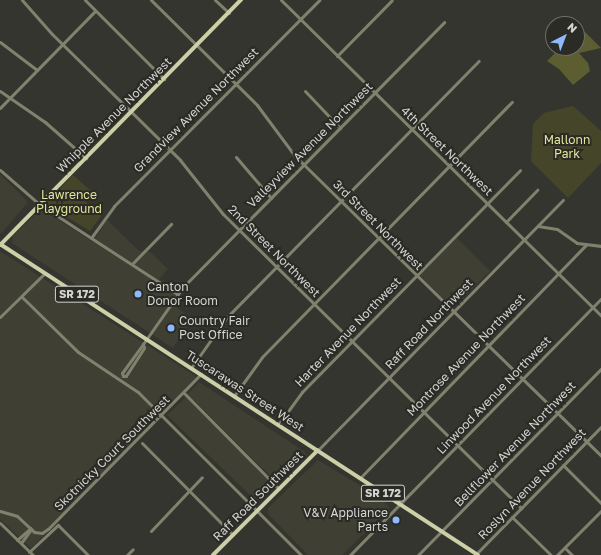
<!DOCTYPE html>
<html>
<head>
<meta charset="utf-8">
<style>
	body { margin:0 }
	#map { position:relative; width:601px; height:555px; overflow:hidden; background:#353530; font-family:"Golos Text",sans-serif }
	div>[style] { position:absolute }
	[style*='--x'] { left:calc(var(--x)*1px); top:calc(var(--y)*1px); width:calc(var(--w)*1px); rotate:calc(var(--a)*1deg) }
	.built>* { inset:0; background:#3f3f34 }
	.green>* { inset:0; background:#454629 }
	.water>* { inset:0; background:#5c5d31 }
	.minor>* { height:3px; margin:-1.5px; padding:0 1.5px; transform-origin:1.5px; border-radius:1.5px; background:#81826e }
	.major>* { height:4px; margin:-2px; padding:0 2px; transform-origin:2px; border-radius:2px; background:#cdcfa6 }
	.dots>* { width:11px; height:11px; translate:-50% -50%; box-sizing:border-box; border:2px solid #2b2b26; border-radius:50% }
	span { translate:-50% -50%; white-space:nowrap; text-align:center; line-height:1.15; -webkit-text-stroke:4px #2b2b26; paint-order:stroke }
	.shield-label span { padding:1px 3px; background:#2b2b26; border:1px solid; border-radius:3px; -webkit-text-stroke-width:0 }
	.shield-label { font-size:11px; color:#d4d4d1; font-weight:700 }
	.street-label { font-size:12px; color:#d4d4d1 }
	.park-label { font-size:12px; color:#e3e59c }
	.poi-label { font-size:12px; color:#d4d4d1 }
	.left { translate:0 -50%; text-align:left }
	.right { translate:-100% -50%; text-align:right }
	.north { position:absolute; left:545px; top:16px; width:40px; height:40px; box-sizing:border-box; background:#2b2b26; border:1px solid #6f6f6a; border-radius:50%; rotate:42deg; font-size:11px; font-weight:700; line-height:16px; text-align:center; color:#d4d4d1 }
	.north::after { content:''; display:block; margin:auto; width:14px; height:18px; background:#8eb9fd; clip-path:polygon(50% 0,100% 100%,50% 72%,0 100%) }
</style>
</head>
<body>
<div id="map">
	<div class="built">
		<div style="clip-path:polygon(0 174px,28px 202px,1px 234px,0 233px)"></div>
		<div style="clip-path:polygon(41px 209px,93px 242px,107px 220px,139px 251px,150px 252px,168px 269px,159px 279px,181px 293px,173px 305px,192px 318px,173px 348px,12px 243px,13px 236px)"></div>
		<div style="clip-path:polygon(457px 238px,490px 271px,453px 308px,420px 275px)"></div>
		<div style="clip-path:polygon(0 251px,200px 379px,31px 548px,0 519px)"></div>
		<div style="clip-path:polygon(199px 382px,305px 452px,306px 455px,279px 482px,275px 481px,188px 394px)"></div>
		<div style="clip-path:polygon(186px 397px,272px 484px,257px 502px,167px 415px)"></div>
		<div style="clip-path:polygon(318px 460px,379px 497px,390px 508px,342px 555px,308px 555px,268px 514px,268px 508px)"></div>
	</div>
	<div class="green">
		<div style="clip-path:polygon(573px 106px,601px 131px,601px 163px,568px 198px,531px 161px,533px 124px,544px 113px)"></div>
		<div style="clip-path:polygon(73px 175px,91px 191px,83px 199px,101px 216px,90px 231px,47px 205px,47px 202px)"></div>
	</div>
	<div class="water">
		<div style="clip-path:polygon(577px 30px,585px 32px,601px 48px,579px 53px,588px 63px,590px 71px,573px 85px,559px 69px,547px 61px,560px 48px,577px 48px)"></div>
	</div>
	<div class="minor">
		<div style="--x:22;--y:0;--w:45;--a:48.6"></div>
		<div style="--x:52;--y:34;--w:180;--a:44.5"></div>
		<div style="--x:180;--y:160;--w:69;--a:51.5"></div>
		<div style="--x:223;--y:214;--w:419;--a:44.6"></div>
		<div style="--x:85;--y:0;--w:112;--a:45"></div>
		<div style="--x:151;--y:0;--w:149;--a:44.7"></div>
		<div style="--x:257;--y:105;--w:64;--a:53.3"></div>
		<div style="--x:295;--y:156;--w:429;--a:44.4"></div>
		<div style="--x:215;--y:0;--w:19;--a:43"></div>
		<div style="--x:281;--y:0;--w:450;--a:44.6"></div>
		<div style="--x:0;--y:42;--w:46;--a:37.1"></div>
		<div style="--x:337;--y:56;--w:78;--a:-45.5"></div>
		<div style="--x:0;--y:91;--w:55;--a:34.6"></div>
		<div style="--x:45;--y:122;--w:55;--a:41.3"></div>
		<div style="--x:305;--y:91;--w:51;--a:46.6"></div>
		<div style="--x:0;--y:108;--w:136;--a:-45.6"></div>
		<div style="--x:236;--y:157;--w:54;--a:49.5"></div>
		<div style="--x:0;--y:170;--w:52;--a:41.1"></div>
		<div style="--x:39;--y:204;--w:165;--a:33.1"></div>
		<div style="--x:506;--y:222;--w:45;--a:-45.9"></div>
		<div style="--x:538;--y:226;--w:19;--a:9"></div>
		<div style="--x:557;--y:229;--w:24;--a:35"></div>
		<div style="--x:577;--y:243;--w:24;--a:7"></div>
		<div style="--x:91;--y:238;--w:39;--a:-54"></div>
		<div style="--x:114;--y:206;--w:291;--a:-45.1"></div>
		<div style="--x:132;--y:264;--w:56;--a:-45.7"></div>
		<div style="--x:22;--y:297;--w:78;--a:44.5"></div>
		<div style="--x:78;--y:352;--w:72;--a:33.7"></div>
		<div style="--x:138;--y:392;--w:231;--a:45"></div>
		<div style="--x:0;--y:317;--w:63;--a:-44.4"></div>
		<div style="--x:143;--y:344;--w:70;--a:-54.9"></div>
		<div style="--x:183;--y:287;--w:372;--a:-45.4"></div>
		<div style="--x:143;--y:344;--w:4;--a:76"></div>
		<div style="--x:144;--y:348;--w:33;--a:123"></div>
		<div style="--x:126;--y:376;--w:3;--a:180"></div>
		<div style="--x:123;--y:376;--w:3;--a:-108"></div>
		<div style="--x:122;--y:373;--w:36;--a:-54"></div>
		<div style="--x:191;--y:368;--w:62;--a:-54.8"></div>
		<div style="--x:227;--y:317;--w:359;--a:-45.5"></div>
		<div style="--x:184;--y:393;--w:135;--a:45.3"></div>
		<div style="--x:234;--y:396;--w:48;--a:-54.3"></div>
		<div style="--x:262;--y:357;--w:357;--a:-45.6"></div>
		<div style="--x:278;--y:425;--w:41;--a:-54"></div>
		<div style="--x:302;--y:392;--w:311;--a:-45.5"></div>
		<div style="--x:142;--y:443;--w:129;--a:45.3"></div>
		<div style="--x:318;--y:450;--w:350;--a:-45.6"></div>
		<div style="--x:563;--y:465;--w:54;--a:45"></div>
		<div style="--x:360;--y:478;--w:325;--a:-45.9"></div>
		<div style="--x:0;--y:511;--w:18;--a:16"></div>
		<div style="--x:17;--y:516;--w:23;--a:43"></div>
		<div style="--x:34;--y:532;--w:8;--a:7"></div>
		<div style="--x:42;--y:533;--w:7;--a:-34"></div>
		<div style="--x:48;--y:529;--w:218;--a:-45.4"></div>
		<div style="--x:512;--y:517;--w:54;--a:44.3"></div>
		<div style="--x:0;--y:523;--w:46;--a:44.1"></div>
		<div style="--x:151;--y:531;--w:74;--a:-46.6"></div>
		<div style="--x:17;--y:540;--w:18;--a:-41"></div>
		<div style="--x:21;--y:543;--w:17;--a:-54"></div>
		<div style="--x:565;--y:548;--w:10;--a:45"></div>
		<div style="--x:29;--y:552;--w:40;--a:-43"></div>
		<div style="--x:58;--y:525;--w:42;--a:45"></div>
		<div style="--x:476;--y:554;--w:178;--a:-45.5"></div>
		<div style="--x:127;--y:555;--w:8;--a:-45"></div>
		<div style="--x:350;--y:555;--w:359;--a:-45.6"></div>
		<div style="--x:418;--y:555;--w:261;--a:-45.5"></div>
		<div style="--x:557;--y:555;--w:62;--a:-45"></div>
	</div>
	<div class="major">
		<div style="--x:0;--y:244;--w:570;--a:33.05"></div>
		<div style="--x:0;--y:245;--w:344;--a:-45.5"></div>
		<div style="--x:213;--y:555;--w:148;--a:-45"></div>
	</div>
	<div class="dots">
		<div style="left:138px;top:294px;background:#8eb9fd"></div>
		<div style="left:171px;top:328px;background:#8eb9fd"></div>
		<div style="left:396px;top:520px;background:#8eb9fd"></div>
	</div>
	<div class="shield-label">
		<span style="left:77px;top:294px">SR 172</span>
		<span style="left:383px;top:493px">SR 172</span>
	</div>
	<div class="street-label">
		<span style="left:196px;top:110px;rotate:-45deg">Grandview Avenue Northwest</span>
		<span style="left:114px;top:115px;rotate:-45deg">Whipple Avenue Northwest</span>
		<span style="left:310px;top:145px;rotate:-45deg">Valleyview Avenue Northwest</span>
		<span style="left:447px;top:151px;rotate:44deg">4th Street Northwest</span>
		<span style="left:378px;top:225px;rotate:45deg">3rd Street Northwest</span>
		<span style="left:274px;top:251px;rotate:45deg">2nd Street Northwest</span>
		<span style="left:429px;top:324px;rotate:-46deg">Raff Road Northwest</span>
		<span style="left:348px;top:332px;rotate:-46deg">Harter Avenue Northwest</span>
		<span style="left:466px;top:355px;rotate:-46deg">Montrose Avenue Northwest</span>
		<span style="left:245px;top:391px;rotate:33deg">Tuscarawas Street West</span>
		<span style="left:494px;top:395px;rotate:-46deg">Linwood Avenue Northwest</span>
		<span style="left:515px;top:444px;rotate:-46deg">Bellflower Avenue Northwest</span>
		<span style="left:112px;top:453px;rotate:-45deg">Skotnicky Court Southwest</span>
		<span style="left:532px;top:484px;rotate:-46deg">Roslyn Avenue Northwest</span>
		<span style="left:258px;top:496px;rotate:-45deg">Raff Road Southwest</span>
	</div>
	<div class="park-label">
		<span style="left:567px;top:147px">Mallonn<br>Park</span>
		<span style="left:69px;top:202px">Lawrence<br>Playground</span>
	</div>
	<div class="poi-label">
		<span class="left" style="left:147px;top:294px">Canton<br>Donor Room</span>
		<span class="left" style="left:179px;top:328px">Country Fair<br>Post Office</span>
		<span class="right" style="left:388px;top:520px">V&amp;V Appliance<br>Parts</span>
	</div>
	<div class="north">N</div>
</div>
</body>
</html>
